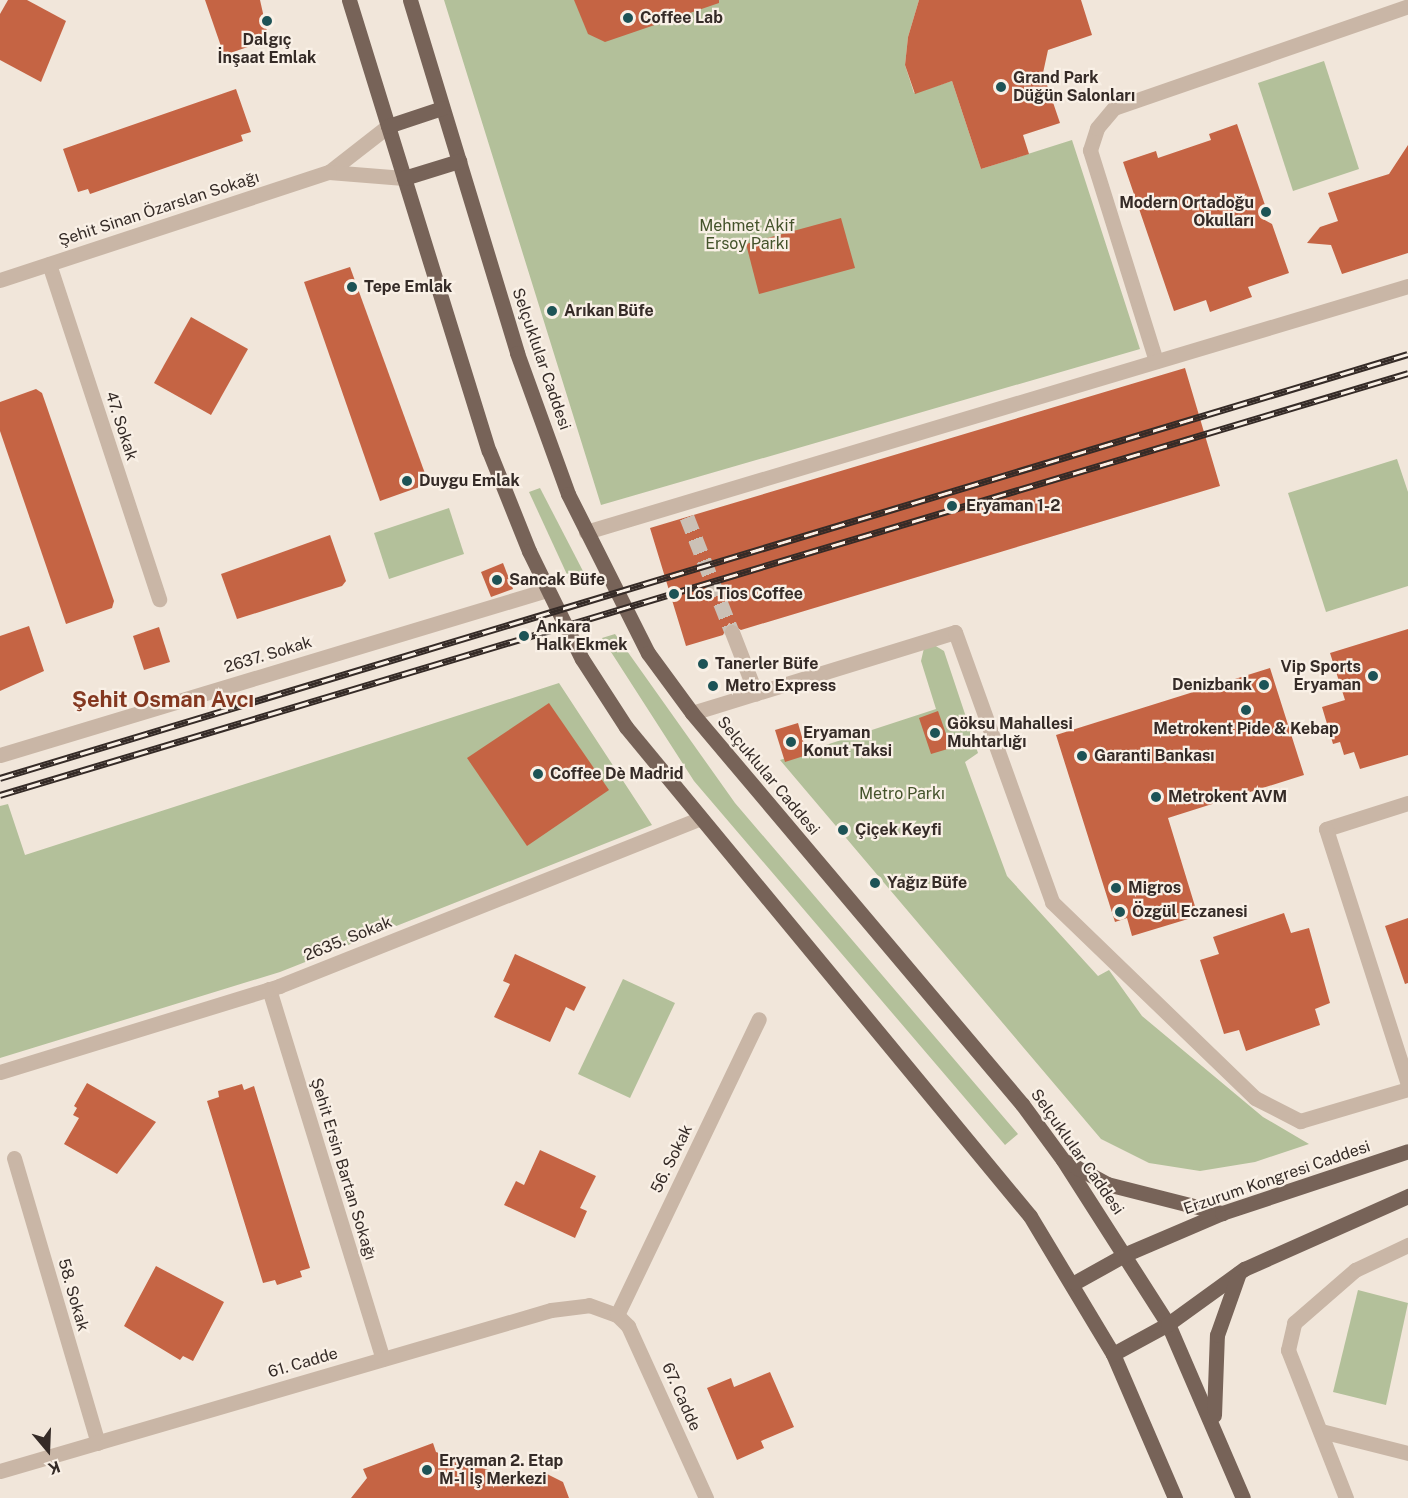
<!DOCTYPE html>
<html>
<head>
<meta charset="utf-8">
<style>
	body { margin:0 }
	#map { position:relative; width:1408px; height:1498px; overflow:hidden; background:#f1e6da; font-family:"Public Sans",sans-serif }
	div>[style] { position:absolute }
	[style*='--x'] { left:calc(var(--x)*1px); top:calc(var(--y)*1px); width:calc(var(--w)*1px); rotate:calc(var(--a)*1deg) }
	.green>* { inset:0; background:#b3c09a }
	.building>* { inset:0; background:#c56444 }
	.minor-tunnel>* { height:15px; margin-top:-7.5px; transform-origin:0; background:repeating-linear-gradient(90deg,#cbc1b6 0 15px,transparent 0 23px) }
	.minor>* { height:15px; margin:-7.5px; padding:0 7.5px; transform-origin:7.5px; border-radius:7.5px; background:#c9b6a6 }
	.major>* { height:15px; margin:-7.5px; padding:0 7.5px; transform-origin:7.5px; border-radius:7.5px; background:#776358 }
	.rail>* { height:7px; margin-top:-3.5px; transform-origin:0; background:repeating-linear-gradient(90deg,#f9f0e6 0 14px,#352b27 0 28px); box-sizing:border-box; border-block:2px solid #352b27 }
	.dots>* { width:16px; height:16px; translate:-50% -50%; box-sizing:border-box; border:3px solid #f9f0e6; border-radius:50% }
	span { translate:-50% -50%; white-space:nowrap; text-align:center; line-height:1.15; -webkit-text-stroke:4.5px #f9f0e6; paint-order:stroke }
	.poi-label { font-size:16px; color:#352b27; font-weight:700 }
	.left { translate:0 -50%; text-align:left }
	.right { translate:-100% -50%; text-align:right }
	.street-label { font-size:16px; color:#352b27 }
	.park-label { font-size:16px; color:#44532b }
	.district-label { font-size:22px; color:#843820; font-weight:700 }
	.north { position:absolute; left:18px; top:1420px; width:60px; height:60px; -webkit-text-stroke:4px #f9f0e6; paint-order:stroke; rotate:161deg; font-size:16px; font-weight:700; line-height:24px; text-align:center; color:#352b27 }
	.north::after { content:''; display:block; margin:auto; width:21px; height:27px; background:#352b27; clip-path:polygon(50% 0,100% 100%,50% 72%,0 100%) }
</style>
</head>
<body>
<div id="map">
	<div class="green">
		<div style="clip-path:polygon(444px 0,919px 0,908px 37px,905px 65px,914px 93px,952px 81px,981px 169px,1072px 140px,1140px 349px,601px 505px)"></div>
		<div style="clip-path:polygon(1324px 61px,1359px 169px,1293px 191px,1258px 83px)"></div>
		<div style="clip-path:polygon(1397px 459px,1408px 492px,1408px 586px,1326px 612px,1288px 493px)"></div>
		<div style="clip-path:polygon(540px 488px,584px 573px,570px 581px,529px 492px)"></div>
		<div style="clip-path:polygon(449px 508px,464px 554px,389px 579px,374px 533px)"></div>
		<div style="clip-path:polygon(615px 634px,735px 803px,1018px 1134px,1005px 1145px,694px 781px,602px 638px)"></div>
		<div style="clip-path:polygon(934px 645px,944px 651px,978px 753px,965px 762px,1007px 876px,1098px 976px,1109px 970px,1142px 1016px,1263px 1117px,1309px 1144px,1255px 1162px,1200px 1171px,1149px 1163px,1101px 1139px,780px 760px,936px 709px,921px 661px,924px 648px)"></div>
		<div style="clip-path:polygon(559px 683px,652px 825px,280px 972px,0 1058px,0 806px,8px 804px,25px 855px)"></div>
		<div style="clip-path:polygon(623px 979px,675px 1003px,630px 1098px,578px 1074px)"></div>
		<div style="clip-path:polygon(1358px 1290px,1408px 1303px,1386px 1405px,1333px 1392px)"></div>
	</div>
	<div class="building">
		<div style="clip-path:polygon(8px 0,27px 0,66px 21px,41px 82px,0 60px,0 14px)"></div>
		<div style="clip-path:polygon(205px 0,260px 0,269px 40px,224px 55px)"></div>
		<div style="clip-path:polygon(574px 0,719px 0,719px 3px,605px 42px,588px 34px)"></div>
		<div style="clip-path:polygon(919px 0,1081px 0,1092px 35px,1048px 50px,1043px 73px,1060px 123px,1023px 135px,1029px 154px,981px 169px,952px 81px,915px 94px,905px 65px,908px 37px)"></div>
		<div style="clip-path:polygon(236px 89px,251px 132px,241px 135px,243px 141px,90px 194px,88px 189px,78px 192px,63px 149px)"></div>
		<div style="clip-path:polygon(1237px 124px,1266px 208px,1261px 218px,1272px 224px,1289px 273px,1248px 287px,1252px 297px,1210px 312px,1206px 300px,1174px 311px,1123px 162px,1156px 151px,1158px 158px,1211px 140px,1209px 134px)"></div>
		<div style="clip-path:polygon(1408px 145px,1408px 253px,1342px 274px,1331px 245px,1307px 243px,1320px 227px,1338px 221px,1328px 193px,1389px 174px)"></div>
		<div style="clip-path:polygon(841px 218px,855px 268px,759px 294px,746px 244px)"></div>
		<div style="clip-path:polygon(350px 267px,427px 479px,425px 485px,380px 501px,304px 282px)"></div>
		<div style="clip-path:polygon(191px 317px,248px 349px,211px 415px,154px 383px)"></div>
		<div style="clip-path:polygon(1185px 368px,1220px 486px,741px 630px,729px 623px,723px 635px,686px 646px,650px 528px)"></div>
		<div style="clip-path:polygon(36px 389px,42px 393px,114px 601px,112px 608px,66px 624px,0 431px,0 402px)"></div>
		<div style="clip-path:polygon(330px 535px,346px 581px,342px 586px,237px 619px,221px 574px)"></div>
		<div style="clip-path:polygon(503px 563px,513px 589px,491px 597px,481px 572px)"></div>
		<div style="clip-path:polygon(29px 626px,44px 671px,0 691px,0 636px)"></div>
		<div style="clip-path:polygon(159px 627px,170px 662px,144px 670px,133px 636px)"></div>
		<div style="clip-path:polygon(1408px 629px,1408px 755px,1360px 769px,1354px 752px,1344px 755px,1340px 742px,1333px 744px,1322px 707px,1345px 700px,1330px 653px)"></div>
		<div style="clip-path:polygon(1270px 668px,1304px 775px,1168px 818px,1198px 916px,1132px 936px,1127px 918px,1115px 922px,1056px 735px)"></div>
		<div style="clip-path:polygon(549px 703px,609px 790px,527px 846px,467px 758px)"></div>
		<div style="clip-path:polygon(938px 711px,951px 748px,931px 754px,919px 718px)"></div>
		<div style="clip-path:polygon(798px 723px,807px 755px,785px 762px,775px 730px)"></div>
		<div style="clip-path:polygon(1284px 913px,1291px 933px,1309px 928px,1330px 1003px,1315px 1009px,1320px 1025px,1246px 1051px,1239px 1030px,1224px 1034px,1200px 960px,1219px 954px,1213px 937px)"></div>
		<div style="clip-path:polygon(1408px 918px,1408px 983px,1405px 984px,1385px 926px)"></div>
		<div style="clip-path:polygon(515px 954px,586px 987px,574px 1011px,566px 1007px,550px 1042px,494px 1017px,510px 984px,503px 981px)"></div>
		<div style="clip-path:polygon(87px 1083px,156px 1122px,117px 1174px,64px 1144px,79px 1118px,73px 1115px,77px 1108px,74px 1106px)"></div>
		<div style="clip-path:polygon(242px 1084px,244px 1090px,254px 1086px,310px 1268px,300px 1271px,302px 1277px,277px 1285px,275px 1280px,263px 1283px,207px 1101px,219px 1097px,218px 1091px)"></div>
		<div style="clip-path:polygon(540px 1150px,596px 1176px,580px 1208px,587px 1211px,575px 1238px,504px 1205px,516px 1181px,524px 1185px)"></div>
		<div style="clip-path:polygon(156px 1266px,224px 1302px,193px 1361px,183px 1356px,180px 1360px,124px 1326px)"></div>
		<div style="clip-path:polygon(770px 1372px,794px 1427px,761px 1441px,764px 1448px,737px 1460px,707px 1388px,731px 1378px,734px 1387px)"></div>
		<div style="clip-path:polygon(433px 1443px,436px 1452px,517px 1480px,543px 1472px,563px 1482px,569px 1498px,351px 1498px,367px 1478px,363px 1469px)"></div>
	</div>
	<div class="minor-tunnel">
		<div style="--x:687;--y:517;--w:123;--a:68.6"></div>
	</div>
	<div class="minor">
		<div style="--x:388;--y:126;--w:75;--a:142.1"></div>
		<div style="--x:329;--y:172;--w:75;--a:4.6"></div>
		<div style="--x:49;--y:264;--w:353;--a:71.8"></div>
		<div style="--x:0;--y:280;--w:346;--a:-18.2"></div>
		<div style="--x:1156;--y:361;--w:221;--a:-107.4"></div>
		<div style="--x:1090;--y:150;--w:23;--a:-72"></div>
		<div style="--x:1097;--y:128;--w:26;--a:-50"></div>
		<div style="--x:1114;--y:108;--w:311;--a:-19.1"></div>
		<div style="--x:586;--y:532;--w:858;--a:-16.66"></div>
		<div style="--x:732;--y:632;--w:66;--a:68.8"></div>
		<div style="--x:692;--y:713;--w:275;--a:-17.1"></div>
		<div style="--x:955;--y:632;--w:287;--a:70.2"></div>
		<div style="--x:1052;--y:902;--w:282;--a:44"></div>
		<div style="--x:1255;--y:1098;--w:51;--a:27.1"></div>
		<div style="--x:1300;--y:1121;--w:113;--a:-16.5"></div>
		<div style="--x:0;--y:755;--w:571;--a:-16.79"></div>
		<div style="--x:1408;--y:803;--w:86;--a:162.4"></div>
		<div style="--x:1326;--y:829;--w:269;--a:72.2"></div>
		<div style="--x:269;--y:989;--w:387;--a:72.9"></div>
		<div style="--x:0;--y:1072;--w:292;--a:-17.1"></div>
		<div style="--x:279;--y:986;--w:454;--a:-21.7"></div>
		<div style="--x:14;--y:1158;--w:297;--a:73.6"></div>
		<div style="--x:617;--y:1315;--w:328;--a:-64.4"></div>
		<div style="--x:1321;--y:1431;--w:90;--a:14.2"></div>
		<div style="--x:0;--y:1471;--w:574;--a:-16.29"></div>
		<div style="--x:551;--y:1310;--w:38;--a:-7"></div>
		<div style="--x:589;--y:1305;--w:30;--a:20"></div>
		<div style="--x:617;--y:1315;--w:16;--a:45"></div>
		<div style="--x:628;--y:1326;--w:189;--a:65.6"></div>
		<div style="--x:1346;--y:1498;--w:159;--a:-111.4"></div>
		<div style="--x:1288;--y:1350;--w:28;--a:-77"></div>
		<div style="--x:1294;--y:1323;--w:81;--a:-41"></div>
		<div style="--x:1355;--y:1270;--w:59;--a:-25.3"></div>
	</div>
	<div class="major">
		<div style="--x:349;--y:0;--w:472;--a:72.8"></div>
		<div style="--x:489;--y:451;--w:108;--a:68.2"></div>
		<div style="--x:529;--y:551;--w:120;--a:63.9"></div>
		<div style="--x:582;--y:659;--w:81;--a:57.1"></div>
		<div style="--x:626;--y:727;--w:634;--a:50.44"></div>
		<div style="--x:1030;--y:1216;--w:161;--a:59"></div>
		<div style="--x:1113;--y:1354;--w:157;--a:66.7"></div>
		<div style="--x:410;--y:0;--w:369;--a:73.1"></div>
		<div style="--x:517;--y:353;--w:150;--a:70.1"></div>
		<div style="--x:568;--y:494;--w:178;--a:63.3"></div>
		<div style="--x:648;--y:653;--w:74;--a:53.7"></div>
		<div style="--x:692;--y:713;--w:512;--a:49.84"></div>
		<div style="--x:1022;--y:1104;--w:69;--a:53.8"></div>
		<div style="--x:1063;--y:1160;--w:195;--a:57.4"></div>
		<div style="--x:1168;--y:1324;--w:189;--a:66.7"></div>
		<div style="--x:388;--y:126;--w:57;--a:-18.4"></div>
		<div style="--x:404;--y:178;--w:58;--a:-17.2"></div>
		<div style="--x:1067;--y:1162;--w:46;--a:28.8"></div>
		<div style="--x:1107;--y:1184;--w:119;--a:14.2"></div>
		<div style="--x:1074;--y:1283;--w:60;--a:-29.1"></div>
		<div style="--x:1126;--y:1254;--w:104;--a:-23.1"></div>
		<div style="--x:1222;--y:1213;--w:196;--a:-18.4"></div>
		<div style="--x:1113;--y:1354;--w:63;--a:-28.6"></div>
		<div style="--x:1168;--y:1324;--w:94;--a:-35.9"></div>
		<div style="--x:1244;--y:1269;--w:180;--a:-24"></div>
		<div style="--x:1214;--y:1415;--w:80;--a:-87.9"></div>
		<div style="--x:1217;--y:1335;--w:66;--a:-70.5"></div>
	</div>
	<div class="rail">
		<div style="--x:0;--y:778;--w:1470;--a:-16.76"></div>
		<div style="--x:0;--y:795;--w:1470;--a:-16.68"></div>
	</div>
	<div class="dots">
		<div style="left:628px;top:18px;background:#1d5356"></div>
		<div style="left:267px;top:21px;background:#1d5356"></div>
		<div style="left:1001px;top:87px;background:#1d5356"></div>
		<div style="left:1266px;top:212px;background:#1d5356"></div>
		<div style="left:352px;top:287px;background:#1d5356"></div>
		<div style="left:552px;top:311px;background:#1d5356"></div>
		<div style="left:407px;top:481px;background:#1d5356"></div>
		<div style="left:952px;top:506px;background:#1d5356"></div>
		<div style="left:497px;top:580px;background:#1d5356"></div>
		<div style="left:674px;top:594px;background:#1d5356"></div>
		<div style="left:524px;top:636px;background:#1d5356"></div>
		<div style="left:703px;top:664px;background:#1d5356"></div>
		<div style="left:1373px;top:676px;background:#1d5356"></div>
		<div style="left:1264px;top:685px;background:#1d5356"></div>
		<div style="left:713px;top:686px;background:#1d5356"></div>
		<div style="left:1246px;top:710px;background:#1d5356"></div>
		<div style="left:935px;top:733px;background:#1d5356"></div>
		<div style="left:791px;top:742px;background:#1d5356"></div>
		<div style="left:1082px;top:756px;background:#1d5356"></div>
		<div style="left:538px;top:774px;background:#1d5356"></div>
		<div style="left:1156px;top:797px;background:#1d5356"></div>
		<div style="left:843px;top:830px;background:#1d5356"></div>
		<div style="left:875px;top:883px;background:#1d5356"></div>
		<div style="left:1116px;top:888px;background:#1d5356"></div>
		<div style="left:1120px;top:912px;background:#1d5356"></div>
		<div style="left:427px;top:1470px;background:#1d5356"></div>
	</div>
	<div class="poi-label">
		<span class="left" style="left:640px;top:18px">Coffee Lab</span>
		<span style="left:267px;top:49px">Dalgıç<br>İnşaat Emlak</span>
		<span class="left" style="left:1013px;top:87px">Grand Park<br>Düğün Salonları</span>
		<span class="right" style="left:1254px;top:212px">Modern Ortadoğu<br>Okulları</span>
		<span class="left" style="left:364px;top:287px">Tepe Emlak</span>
		<span class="left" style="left:564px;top:311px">Arıkan Büfe</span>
		<span class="left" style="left:419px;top:481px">Duygu Emlak</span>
		<span class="left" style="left:966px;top:506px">Eryaman 1-2</span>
		<span class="left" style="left:509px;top:580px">Sancak Büfe</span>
		<span class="left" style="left:686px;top:594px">Los Tios Coffee</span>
		<span class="left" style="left:536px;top:636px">Ankara<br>Halk Ekmek</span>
		<span class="left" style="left:715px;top:664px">Tanerler Büfe</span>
		<span class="right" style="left:1361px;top:676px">Vip Sports<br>Eryaman</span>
		<span class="right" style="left:1252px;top:685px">Denizbank</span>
		<span class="left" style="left:725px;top:686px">Metro Express</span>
		<span class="left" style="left:947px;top:733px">Göksu Mahallesi<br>Muhtarlığı</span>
		<span style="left:1246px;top:729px">Metrokent Pide &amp; Kebap</span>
		<span class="left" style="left:803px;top:742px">Eryaman<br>Konut Taksi</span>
		<span class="left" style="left:1094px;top:756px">Garanti Bankası</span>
		<span class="left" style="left:550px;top:774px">Coffee Dè Madrid</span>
		<span class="left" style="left:1168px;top:797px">Metrokent AVM</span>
		<span class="left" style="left:855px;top:830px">Çiçek Keyfi</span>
		<span class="left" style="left:887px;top:883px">Yağız Büfe</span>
		<span class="left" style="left:1128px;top:888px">Migros</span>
		<span class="left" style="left:1132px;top:912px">Özgül Eczanesi</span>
		<span class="left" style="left:439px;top:1470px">Eryaman 2. Etap<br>M-1 İş Merkezi</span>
	</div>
	<div class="street-label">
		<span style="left:159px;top:209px;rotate:-18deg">Şehit Sinan Özarslan Sokağı</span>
		<span style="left:541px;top:359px;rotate:71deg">Selçuklular Caddesi</span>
		<span style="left:121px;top:426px;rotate:72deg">47. Sokak</span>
		<span style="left:268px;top:655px;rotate:-17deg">2637. Sokak</span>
		<span style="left:768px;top:776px;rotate:50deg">Selçuklular Caddesi</span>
		<span style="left:348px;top:939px;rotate:-22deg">2635. Sokak</span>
		<span style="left:1077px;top:1152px;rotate:55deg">Selçuklular Caddesi</span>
		<span style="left:672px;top:1159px;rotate:-64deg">56. Sokak</span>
		<span style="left:343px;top:1169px;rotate:73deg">Şehit Ersin Bartan Sokağı</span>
		<span style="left:1277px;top:1178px;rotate:-19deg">Erzurum Kongresi Caddesi</span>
		<span style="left:73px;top:1295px;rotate:74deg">58. Sokak</span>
		<span style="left:303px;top:1363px;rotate:-16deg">61. Cadde</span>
		<span style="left:681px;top:1397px;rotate:66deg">67. Cadde</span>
	</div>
	<div class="park-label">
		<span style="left:747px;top:235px">Mehmet Akif<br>Ersoy Parkı</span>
		<span style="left:902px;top:794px">Metro Parkı</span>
	</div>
	<div class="district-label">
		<span style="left:163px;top:700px">Şehit Osman Avcı</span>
	</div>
	<div class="north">K</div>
</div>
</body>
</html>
